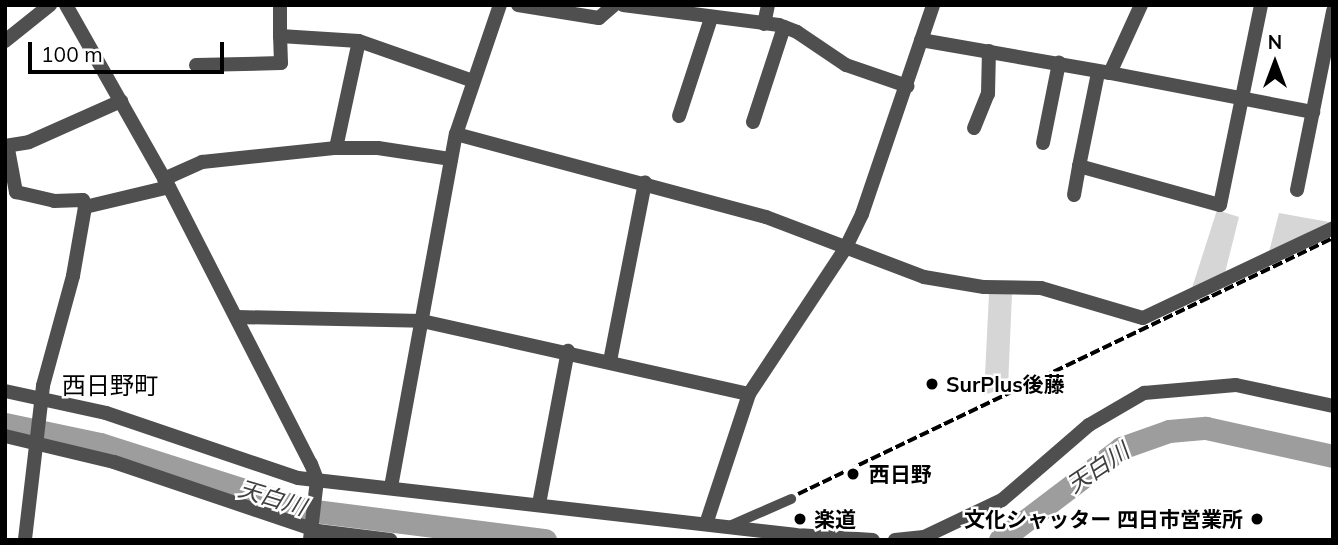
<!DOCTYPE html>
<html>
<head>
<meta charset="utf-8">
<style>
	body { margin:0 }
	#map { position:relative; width:1338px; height:545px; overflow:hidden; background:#fff; font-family:Mulish,"Noto Sans JP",sans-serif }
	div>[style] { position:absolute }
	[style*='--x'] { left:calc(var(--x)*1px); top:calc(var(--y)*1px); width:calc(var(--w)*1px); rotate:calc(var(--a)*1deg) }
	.green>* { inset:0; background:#d6d6d6 }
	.river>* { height:23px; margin:-11.5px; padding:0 11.5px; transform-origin:11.5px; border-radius:11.5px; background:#9d9d9d }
	.pedestrian>* { height:10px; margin:-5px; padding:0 5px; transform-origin:5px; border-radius:5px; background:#4f4f4f }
	.minor>* { height:14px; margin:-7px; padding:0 7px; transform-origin:7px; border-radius:7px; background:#4f4f4f }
	.tertiary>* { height:14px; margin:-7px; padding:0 7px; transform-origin:7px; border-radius:7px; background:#4f4f4f }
	.rail>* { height:3.5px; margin-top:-1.75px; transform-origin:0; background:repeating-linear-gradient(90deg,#000 0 10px,transparent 0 13.5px) }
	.dots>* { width:19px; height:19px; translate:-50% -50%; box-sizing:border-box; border:4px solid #fff; border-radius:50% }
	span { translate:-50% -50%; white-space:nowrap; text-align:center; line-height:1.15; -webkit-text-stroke:5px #fff; paint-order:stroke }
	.poi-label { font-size:21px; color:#000; font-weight:700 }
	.left { translate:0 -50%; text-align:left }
	.right { translate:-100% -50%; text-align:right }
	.water-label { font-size:23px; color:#3e3e3e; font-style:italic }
	.quarter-label { font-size:24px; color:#000 }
	.frame { position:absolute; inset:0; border:7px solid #000; pointer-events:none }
	.north { position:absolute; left:1240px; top:28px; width:70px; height:70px; -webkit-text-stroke:5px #fff; paint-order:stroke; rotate:0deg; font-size:19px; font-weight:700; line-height:28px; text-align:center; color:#000 }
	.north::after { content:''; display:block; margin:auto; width:24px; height:32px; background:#000; clip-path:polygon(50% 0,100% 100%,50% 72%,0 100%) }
	.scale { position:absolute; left:28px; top:42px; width:196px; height:32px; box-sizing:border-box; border:4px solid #000; border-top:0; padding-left:9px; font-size:21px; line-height:24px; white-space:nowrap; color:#000; -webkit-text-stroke:5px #fff; paint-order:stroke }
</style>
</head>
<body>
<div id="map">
	<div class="green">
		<div style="clip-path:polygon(1217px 210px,1239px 217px,1225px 273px,1192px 288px)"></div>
		<div style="clip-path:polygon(1279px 213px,1329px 222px,1269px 252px)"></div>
		<div style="clip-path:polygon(1012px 293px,1008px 387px,984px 395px,989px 294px)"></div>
	</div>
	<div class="river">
		<div style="--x:5;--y:424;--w:97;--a:11.9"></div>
		<div style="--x:100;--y:444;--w:217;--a:17.7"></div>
		<div style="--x:307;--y:510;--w:240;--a:7.2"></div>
		<div style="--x:1000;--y:540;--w:152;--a:-37.2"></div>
		<div style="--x:1121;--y:448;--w:51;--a:-19.5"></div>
		<div style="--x:1169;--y:431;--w:37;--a:-5"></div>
		<div style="--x:1206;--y:428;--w:130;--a:12.4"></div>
	</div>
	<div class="pedestrian">
		<div style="--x:727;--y:527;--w:70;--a:-23.6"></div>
	</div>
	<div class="minor">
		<div style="--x:66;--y:5;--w:209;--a:60.5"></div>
		<div style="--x:169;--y:187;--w:311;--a:62.9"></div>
		<div style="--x:311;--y:464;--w:17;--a:69"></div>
		<div style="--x:317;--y:480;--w:60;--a:96.7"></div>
		<div style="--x:280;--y:5;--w:31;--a:90"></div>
		<div style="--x:280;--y:36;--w:79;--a:3.6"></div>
		<div style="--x:359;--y:41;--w:121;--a:19.3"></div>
		<div style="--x:518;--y:5;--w:82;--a:9.1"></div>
		<div style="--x:599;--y:18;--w:20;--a:-41"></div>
		<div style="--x:623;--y:5;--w:157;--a:7.3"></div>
		<div style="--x:779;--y:25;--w:19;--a:21"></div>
		<div style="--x:797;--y:32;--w:59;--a:34"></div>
		<div style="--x:846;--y:65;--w:65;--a:19"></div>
		<div style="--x:764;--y:24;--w:19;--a:-78"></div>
		<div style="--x:921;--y:40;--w:192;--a:9.9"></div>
		<div style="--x:1110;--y:73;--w:75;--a:-65.5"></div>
		<div style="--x:5;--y:41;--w:58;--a:-38.7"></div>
		<div style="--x:196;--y:65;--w:85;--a:-1.3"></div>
		<div style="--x:281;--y:63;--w:27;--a:-92"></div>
		<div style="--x:1098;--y:73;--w:95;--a:101.5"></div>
		<div style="--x:1079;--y:166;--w:146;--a:15.5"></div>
		<div style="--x:1220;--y:205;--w:204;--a:-78.4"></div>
		<div style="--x:1110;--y:73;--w:207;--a:10.9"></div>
		<div style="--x:679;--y:116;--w:103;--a:-71.9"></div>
		<div style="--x:753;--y:122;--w:100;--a:-71.9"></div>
		<div style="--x:974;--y:128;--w:37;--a:-68"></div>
		<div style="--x:988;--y:94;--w:43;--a:-88.7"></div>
		<div style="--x:456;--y:134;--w:321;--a:15"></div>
		<div style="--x:766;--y:217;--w:169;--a:20.8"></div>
		<div style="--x:924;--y:277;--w:61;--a:9.5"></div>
		<div style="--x:984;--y:287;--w:57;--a:1"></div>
		<div style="--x:1041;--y:288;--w:106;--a:16.4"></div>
		<div style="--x:1143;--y:318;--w:210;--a:-25.3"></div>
		<div style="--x:1043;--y:143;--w:82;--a:-78.7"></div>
		<div style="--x:5;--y:146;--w:24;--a:-9"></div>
		<div style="--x:29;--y:142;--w:101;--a:-24"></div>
		<div style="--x:336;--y:148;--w:109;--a:-77.9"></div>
		<div style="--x:8;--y:149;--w:44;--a:79.5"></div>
		<div style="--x:16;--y:192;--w:39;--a:13"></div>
		<div style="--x:54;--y:201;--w:29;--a:-2"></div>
		<div style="--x:83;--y:200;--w:7;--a:74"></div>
		<div style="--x:85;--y:207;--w:70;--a:99.9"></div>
		<div style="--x:73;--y:276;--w:114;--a:105.3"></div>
		<div style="--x:43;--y:386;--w:155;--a:96.7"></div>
		<div style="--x:164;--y:179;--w:42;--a:-24.1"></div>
		<div style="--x:202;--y:162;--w:135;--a:-6"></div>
		<div style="--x:336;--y:148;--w:42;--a:0"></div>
		<div style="--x:378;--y:148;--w:74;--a:8.6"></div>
		<div style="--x:1297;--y:190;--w:183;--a:-78.6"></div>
		<div style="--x:1074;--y:195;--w:29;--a:-80"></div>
		<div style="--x:85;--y:207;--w:86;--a:-13.4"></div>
		<div style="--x:237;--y:317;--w:185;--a:1.2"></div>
		<div style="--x:422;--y:321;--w:335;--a:12.6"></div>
		<div style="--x:610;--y:361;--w:182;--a:-78.9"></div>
		<div style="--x:5;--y:436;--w:112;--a:13.4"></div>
		<div style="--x:114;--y:462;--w:215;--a:18.7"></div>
		<div style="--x:318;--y:531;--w:73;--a:7.1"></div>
		<div style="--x:391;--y:487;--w:359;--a:-79.6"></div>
		<div style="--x:456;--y:134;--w:136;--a:-71.2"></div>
		<div style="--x:539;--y:504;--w:156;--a:-79.3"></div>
		<div style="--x:706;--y:524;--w:137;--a:-71.7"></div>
		<div style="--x:749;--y:394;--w:174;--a:-56.5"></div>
		<div style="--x:845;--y:249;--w:39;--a:-64"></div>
		<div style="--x:862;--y:214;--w:221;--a:-71.2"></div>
	</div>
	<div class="tertiary">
		<div style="--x:5;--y:391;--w:103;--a:12.3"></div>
		<div style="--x:106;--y:413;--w:203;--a:18.7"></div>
		<div style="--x:298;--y:478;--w:502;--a:6.52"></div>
		<div style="--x:797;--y:535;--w:76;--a:3.8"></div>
		<div style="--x:895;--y:540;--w:29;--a:-6"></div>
		<div style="--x:924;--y:537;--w:86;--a:-25.4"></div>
		<div style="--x:1002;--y:500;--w:115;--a:-40.8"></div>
		<div style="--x:1089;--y:425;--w:64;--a:-30.2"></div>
		<div style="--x:1144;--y:393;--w:92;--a:-5"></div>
		<div style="--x:1236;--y:385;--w:99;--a:12.2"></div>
	</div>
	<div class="rail">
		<div style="--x:798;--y:494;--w:593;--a:-25.57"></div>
	</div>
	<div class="dots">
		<div style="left:932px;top:384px;background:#000"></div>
		<div style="left:853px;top:474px;background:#000"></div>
		<div style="left:800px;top:519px;background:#000"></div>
		<div style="left:1257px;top:519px;background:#000"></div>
	</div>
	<div class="poi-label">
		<span class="left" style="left:946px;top:384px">SurPlus後藤</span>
		<span class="left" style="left:869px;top:474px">西日野</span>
		<span class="left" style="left:814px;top:519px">楽道</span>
		<span class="right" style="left:1243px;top:519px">文化シャッター 四日市営業所</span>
	</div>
	<div class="water-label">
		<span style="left:1098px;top:468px;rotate:-34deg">天白川</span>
		<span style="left:272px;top:498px;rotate:17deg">天白川</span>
	</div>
	<div class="quarter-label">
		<span style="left:110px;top:386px">西日野町</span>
	</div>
	<div class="frame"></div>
	<div class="north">N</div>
	<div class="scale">100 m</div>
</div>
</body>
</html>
